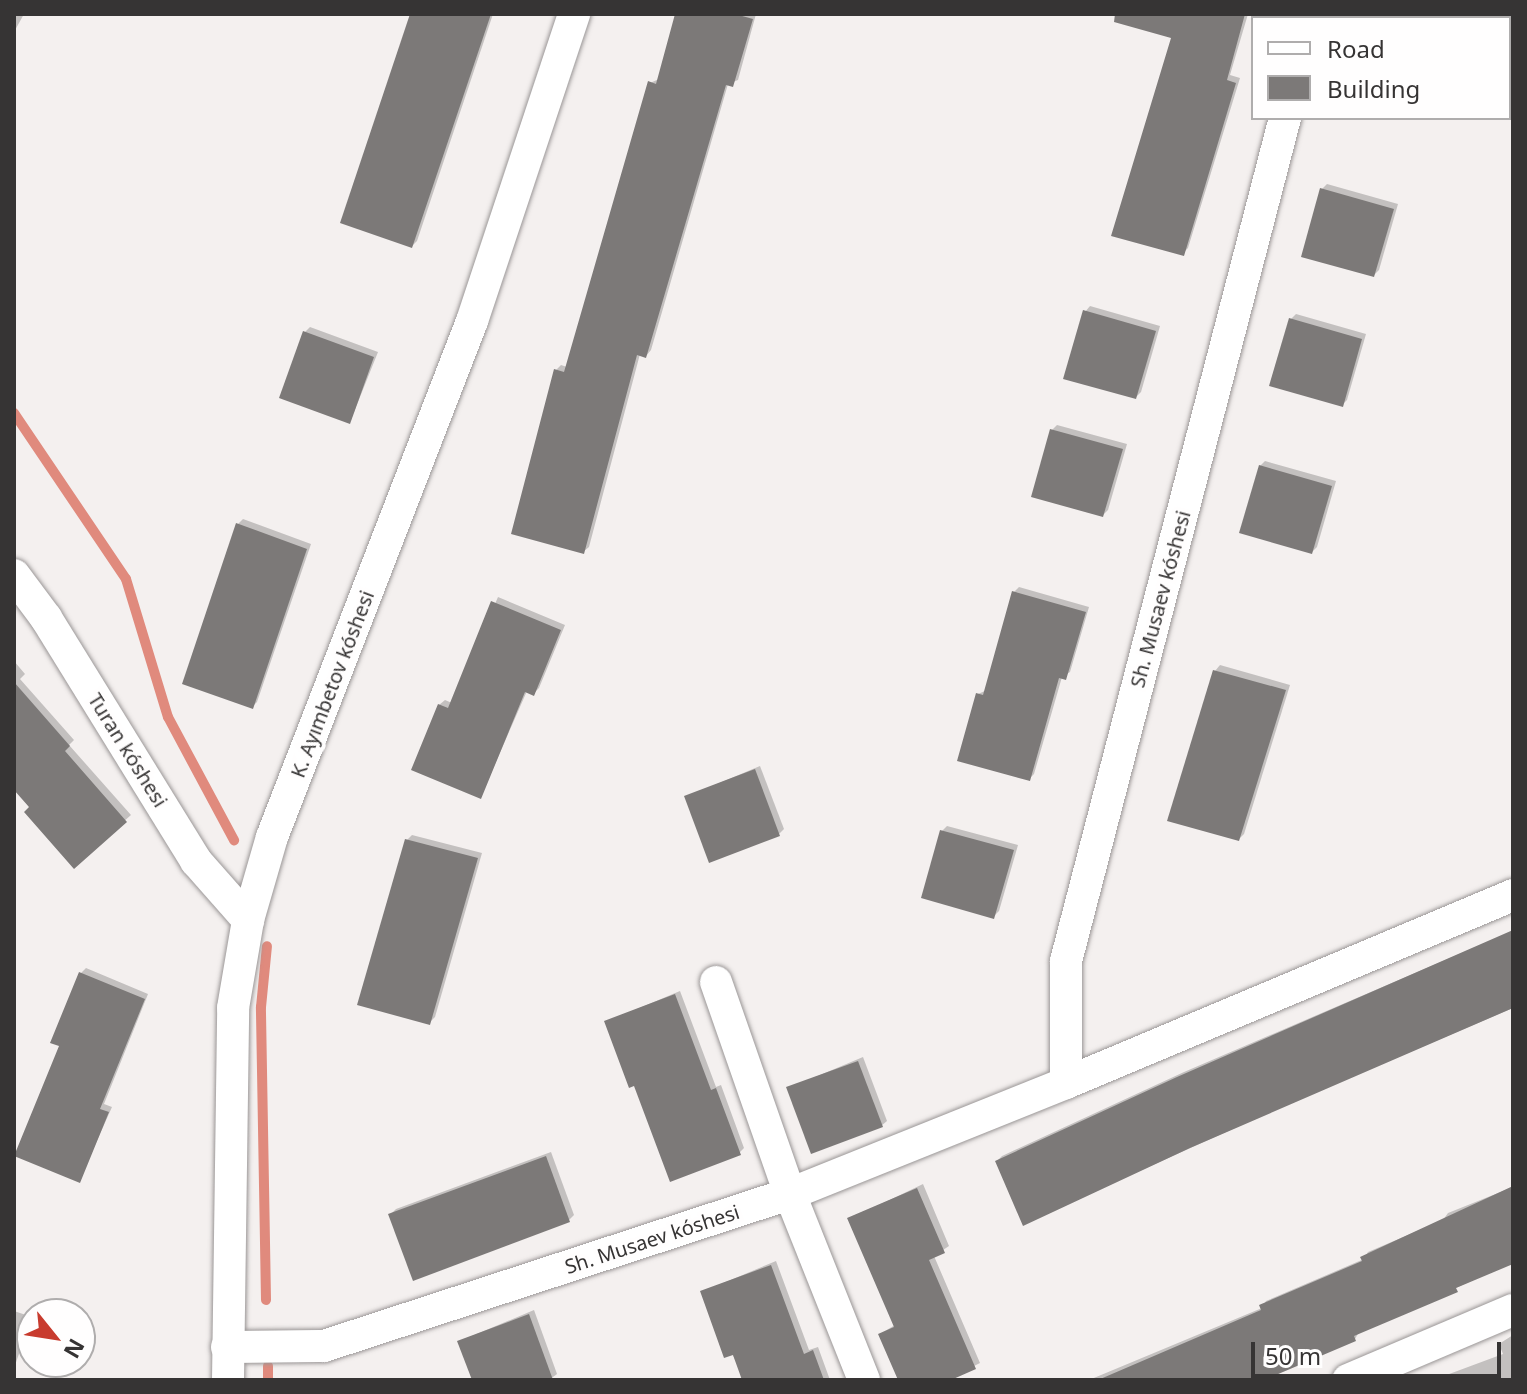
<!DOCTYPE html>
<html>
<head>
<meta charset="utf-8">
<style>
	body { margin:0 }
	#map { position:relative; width:1527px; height:1394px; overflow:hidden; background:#f4f0ef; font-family:"Noto Sans",sans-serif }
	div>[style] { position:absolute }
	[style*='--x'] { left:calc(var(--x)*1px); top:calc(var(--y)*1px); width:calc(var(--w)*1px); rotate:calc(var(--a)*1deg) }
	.shadow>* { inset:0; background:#0003 }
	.stream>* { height:10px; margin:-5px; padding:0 5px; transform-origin:5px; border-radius:5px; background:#e08a7d }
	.building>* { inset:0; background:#7c7978 }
	.roads { filter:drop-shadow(0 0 2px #9a9696) drop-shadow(0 0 2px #9a9696) }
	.street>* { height:32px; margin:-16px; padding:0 16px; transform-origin:16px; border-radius:16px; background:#fff }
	span { translate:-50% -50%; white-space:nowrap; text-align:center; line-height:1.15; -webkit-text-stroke:8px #fffefe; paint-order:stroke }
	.street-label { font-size:20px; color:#363434 }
	.frame { position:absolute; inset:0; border:16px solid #363434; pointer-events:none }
	.legend { position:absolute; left:1251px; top:16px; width:260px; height:104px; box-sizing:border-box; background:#fffefe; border:2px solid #afadad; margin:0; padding:10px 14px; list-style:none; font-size:24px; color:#363434 }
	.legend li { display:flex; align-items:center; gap:16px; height:40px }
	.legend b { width:40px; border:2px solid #afadad }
	.north { position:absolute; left:16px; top:1298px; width:80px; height:80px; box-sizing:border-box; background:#fffefe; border:2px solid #afadad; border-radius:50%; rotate:120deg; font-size:22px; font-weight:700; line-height:32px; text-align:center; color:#363434 }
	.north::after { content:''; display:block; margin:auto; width:28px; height:36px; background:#c83b2e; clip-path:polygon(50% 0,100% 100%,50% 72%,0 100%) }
	.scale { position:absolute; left:1251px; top:1342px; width:250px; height:36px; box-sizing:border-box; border:4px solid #363434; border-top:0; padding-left:10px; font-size:24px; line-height:28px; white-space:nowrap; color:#363434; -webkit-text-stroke:6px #fffefe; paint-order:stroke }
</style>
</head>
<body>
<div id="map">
	<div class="shadow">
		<div style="clip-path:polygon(14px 14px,24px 14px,14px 32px)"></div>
		<div style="clip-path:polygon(413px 14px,493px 14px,417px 241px,412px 246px)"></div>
		<div style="clip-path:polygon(677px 14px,756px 14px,738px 80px,728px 84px,651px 350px,646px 356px,640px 354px,589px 547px,583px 552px,556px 370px,561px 365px,567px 367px,650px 83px,659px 79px)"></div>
		<div style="clip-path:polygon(1169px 14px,1248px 14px,1230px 75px,1240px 78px,1188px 248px,1183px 253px,1173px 36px)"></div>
		<div style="clip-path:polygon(1364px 14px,1441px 14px,1440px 18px,1363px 18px)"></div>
		<div style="clip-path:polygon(1327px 184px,1398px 204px,1379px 270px,1374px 275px,1322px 189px)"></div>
		<div style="clip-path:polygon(1090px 306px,1160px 326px,1141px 392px,1136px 397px,1085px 312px)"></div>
		<div style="clip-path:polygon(1296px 314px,1366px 334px,1347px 400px,1342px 405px,1291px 319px)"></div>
		<div style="clip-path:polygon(310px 327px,378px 352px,350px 422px,305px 332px)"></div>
		<div style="clip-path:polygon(1057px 425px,1127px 444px,1108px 510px,1103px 515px,1052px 430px)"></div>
		<div style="clip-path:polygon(1265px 461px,1336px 481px,1317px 547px,1312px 552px,1260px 466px)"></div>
		<div style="clip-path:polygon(243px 519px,311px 544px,257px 702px,252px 707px,238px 524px)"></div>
		<div style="clip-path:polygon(1019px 587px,1089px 607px,1070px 672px,1062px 677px,1034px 774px,1029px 779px,978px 694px,987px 690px,1014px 592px)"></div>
		<div style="clip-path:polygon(498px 597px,565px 625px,539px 688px,534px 693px,527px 691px,481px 796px,439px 705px,445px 700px,452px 703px)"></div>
		<div style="clip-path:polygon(14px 661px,25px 674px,20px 679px,74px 740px,69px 745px,131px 815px,74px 866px,14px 787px)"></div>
		<div style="clip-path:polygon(1220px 665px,1290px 685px,1244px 834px,1239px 839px,1215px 671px)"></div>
		<div style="clip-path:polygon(760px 766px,784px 829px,779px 834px,686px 797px)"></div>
		<div style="clip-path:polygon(947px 826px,1018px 845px,999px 911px,994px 916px,942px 831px)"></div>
		<div style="clip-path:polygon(412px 835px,482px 853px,435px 1017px,430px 1022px,407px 840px)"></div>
		<div style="clip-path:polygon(1513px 931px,1513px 1008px,1295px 1101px,1024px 1223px,997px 1161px,1002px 1156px,1184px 1072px)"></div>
		<div style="clip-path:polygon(86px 968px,148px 994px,104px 1104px,112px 1107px,79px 1181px,61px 1045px,81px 973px)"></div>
		<div style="clip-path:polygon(680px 991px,716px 1087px,721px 1085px,744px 1148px,739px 1153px,606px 1022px)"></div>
		<div style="clip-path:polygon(863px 1057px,887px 1121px,881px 1126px,789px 1088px)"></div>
		<div style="clip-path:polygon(551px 1152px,574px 1215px,569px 1220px,391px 1214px,396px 1209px)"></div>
		<div style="clip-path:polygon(923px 1184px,949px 1246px,934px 1256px,980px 1363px,946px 1380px,900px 1380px,880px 1334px,895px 1325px,850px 1219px)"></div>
		<div style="clip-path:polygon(1513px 1187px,1513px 1262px,1359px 1332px,1355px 1339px,1259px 1380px,1089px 1380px,1262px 1308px,1266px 1301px,1364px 1259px,1368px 1252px,1443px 1220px,1448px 1213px)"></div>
		<div style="clip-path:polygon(776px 1261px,809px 1350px,818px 1347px,830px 1380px,745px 1380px,702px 1292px)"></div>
		<div style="clip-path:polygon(534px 1310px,557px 1374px,549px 1380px,474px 1380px,460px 1341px)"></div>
		<div style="clip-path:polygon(14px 1311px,32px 1317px,14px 1368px)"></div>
		<div style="clip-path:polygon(1513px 1335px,1513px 1380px,1433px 1380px,1503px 1354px,1499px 1344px)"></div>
	</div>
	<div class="stream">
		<div style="--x:14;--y:413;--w:200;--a:56"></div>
		<div style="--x:126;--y:579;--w:144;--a:73.1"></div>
		<div style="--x:168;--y:717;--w:140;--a:61.8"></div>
		<div style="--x:266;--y:1300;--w:293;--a:-91"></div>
		<div style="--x:261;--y:1007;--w:61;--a:-84.4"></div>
		<div style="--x:268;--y:1366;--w:14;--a:90"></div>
	</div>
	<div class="building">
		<div style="clip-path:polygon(410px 14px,491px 14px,412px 248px,340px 223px)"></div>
		<div style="clip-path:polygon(675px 14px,735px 14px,753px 19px,733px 87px,726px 85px,646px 358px,637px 355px,584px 554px,511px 534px,554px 369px,564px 372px,648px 81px,656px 84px)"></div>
		<div style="clip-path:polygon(1115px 14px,1245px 14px,1227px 80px,1236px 83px,1184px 256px,1111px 236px,1171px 38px,1114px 22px)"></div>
		<div style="clip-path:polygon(1320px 188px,1394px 209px,1374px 277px,1301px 257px)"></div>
		<div style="clip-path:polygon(1083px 310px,1156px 331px,1136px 399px,1063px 379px)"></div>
		<div style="clip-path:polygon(1289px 318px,1362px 339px,1343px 407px,1269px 386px)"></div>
		<div style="clip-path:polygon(303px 331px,374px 357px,350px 424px,279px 398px)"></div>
		<div style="clip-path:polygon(1050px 429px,1123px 449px,1103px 517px,1031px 497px)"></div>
		<div style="clip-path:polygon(1259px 465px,1332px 486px,1312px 554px,1239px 533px)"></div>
		<div style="clip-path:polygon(236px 523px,307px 549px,253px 709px,182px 684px)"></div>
		<div style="clip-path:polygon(1012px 591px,1086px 612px,1066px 680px,1059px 678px,1030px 781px,957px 761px,976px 693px,983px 695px)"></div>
		<div style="clip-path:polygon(491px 601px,561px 630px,534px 696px,525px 692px,481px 799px,411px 770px,438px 704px,448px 708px)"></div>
		<div style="clip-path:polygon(1213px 670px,1286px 690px,1239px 841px,1167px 821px)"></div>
		<div style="clip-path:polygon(14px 682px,70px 746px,65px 751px,127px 822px,74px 869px,24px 812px,29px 807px,14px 790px)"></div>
		<div style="clip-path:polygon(755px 769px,780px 836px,709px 863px,684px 796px)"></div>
		<div style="clip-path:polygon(940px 830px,1014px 850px,994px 919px,921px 898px)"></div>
		<div style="clip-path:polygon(405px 839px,478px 858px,430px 1025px,357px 1005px)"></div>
		<div style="clip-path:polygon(1513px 930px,1513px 1008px,1190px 1148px,1023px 1226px,995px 1161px,1177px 1077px)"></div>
		<div style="clip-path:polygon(79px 972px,145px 999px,100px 1109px,109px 1112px,80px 1183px,14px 1156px,59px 1046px,50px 1043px)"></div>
		<div style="clip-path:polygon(675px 994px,711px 1090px,716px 1088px,741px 1155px,670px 1182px,634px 1086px,629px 1088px,604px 1021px)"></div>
		<div style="clip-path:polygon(858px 1061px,883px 1127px,811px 1154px,786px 1087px)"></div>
		<div style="clip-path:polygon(546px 1156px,570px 1222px,413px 1281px,388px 1214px)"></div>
		<div style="clip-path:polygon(1513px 1186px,1513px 1264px,1456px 1288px,1458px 1292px,1354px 1336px,1356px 1341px,1264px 1380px,1098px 1380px,1261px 1310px,1259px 1305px,1362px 1261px,1360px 1257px)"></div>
		<div style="clip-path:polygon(917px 1188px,945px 1253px,929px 1260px,976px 1369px,951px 1380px,898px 1380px,878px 1334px,894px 1327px,847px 1218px)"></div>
		<div style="clip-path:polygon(771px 1265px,804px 1354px,813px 1350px,824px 1380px,742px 1380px,733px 1355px,724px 1358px,700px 1291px)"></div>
		<div style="clip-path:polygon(529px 1314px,553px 1380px,472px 1380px,457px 1341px)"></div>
	</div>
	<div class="roads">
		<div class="street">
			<div style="--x:1312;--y:18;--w:4;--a:-76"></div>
			<div style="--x:14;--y:575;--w:54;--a:53.3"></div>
			<div style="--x:46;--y:618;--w:286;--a:58.3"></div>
			<div style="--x:196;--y:861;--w:79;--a:48.6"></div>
			<div style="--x:716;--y:982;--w:225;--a:70.8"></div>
			<div style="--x:790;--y:1194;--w:200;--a:68.3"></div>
			<div style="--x:1066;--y:1083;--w:122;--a:-90"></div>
			<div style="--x:1066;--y:961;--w:871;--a:-75.44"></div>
			<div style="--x:227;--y:1347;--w:97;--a:-0.6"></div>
			<div style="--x:324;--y:1346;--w:490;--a:-18.1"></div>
			<div style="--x:790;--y:1194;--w:297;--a:-21.9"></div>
			<div style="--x:1066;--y:1083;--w:485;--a:-22.8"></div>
			<div style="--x:228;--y:1380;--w:372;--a:-89.2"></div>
			<div style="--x:233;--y:1008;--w:89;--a:-80.3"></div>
			<div style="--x:248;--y:920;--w:86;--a:-73.9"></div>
			<div style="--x:272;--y:837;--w:553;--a:-68.81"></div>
			<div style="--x:472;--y:321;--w:324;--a:-71.6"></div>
			<div style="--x:1348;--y:1380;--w:179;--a:-23"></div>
		</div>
	</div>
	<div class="street-label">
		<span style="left:1160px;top:599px;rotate:-75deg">Sh. Musaev kóshesi</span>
		<span style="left:332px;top:684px;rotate:-69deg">K. Ayımbetov kóshesi</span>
		<span style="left:128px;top:750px;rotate:58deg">Turan kóshesi</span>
		<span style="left:652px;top:1239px;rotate:-18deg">Sh. Musaev kóshesi</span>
	</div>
	<div class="frame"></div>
	<ul class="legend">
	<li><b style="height:10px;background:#fff"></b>Road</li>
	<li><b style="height:22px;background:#7c7978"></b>Building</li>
	</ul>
	<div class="north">N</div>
	<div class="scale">50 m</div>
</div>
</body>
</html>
